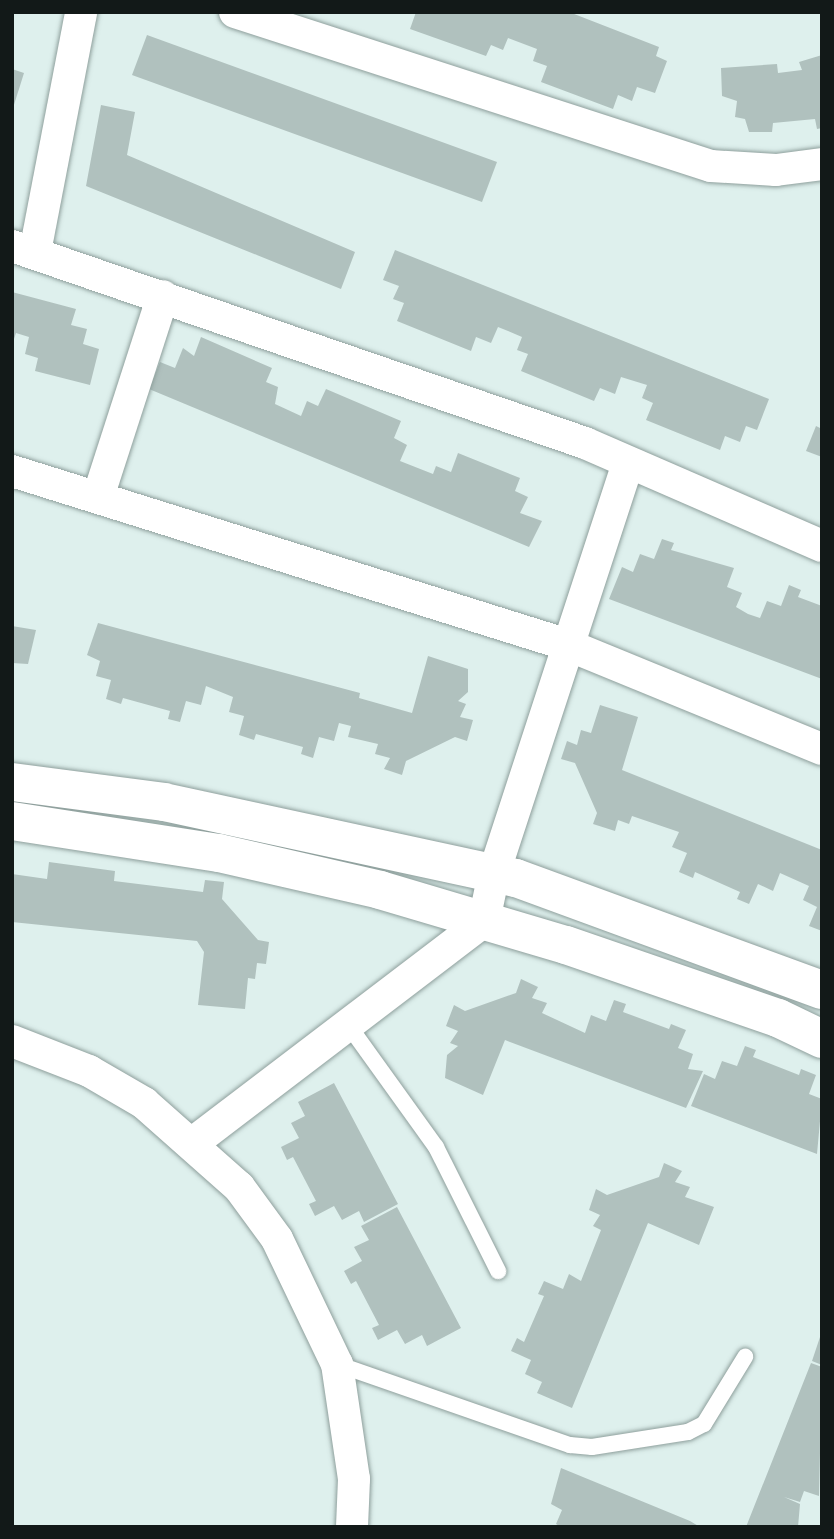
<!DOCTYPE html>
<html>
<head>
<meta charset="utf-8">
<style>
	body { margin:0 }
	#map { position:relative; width:834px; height:1539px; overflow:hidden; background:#def0ed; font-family:"Asap Condensed",sans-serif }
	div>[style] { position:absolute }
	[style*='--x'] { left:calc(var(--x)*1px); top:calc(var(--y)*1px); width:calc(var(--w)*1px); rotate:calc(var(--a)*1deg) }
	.building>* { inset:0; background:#b0c1be }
	.roads { filter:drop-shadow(0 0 2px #8e9f9c) drop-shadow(0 0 2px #8e9f9c) }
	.lane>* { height:16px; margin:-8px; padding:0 8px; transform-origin:8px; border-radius:8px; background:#fff }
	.street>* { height:32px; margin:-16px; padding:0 16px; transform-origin:16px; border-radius:16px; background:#fff }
	.secondary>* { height:38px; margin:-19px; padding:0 19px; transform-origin:19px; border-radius:19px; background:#fff }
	span { translate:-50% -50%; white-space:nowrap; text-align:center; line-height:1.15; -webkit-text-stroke:7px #def0ed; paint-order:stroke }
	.frame { position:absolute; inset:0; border:14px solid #121918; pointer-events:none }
</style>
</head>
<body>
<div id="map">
	<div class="building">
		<div style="clip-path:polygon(416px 12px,569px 12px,659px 47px,656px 56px,667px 61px,655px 93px,637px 87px,632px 101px,618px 95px,613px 109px,541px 82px,547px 66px,533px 61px,537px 49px,508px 38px,503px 50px,491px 45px,486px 56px,410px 29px)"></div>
		<div style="clip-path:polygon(147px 35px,497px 162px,482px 202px,132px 75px)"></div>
		<div style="clip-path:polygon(822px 55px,822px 128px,817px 129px,815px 119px,773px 123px,772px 132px,749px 132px,745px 119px,735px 117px,737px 101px,722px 96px,721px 68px,777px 64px,778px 73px,802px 70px,799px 62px)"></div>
		<div style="clip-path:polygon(12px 69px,24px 73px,13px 108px,12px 108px)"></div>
		<div style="clip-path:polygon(101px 105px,135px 112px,127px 155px,355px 252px,341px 289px,86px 186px)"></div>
		<div style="clip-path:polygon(395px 250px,769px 399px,757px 430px,746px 426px,740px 442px,725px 436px,720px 450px,646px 420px,653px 403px,642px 398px,647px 385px,621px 377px,615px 394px,600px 388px,594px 401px,521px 371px,528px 354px,517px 350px,522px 337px,508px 331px,498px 327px,491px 343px,476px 337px,471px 351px,397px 321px,404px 303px,393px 299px,399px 286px,383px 280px)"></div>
		<div style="clip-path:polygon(12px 292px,76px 309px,71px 325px,87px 329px,83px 344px,99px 349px,90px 385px,35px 371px,38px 358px,25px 354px,29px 337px,16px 333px,12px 345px)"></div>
		<div style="clip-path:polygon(201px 337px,272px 368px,266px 382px,278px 387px,275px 404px,301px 416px,307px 401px,318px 406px,326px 389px,401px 421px,394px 438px,407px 445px,400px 461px,433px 474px,436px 466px,451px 472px,458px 453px,520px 478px,515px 491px,528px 497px,520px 513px,542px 521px,529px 547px,149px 389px,160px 362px,175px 368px,183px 348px,194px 356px)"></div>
		<div style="clip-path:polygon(816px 426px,822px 429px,822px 457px,806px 451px)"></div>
		<div style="clip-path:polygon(662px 539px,674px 543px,671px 550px,734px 568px,727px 587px,742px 593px,736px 607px,748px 614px,760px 618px,767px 601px,781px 606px,789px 585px,801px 590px,798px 597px,822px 606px,822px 679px,609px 599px,622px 567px,633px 572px,640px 554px,654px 559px)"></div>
		<div style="clip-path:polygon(98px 623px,360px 693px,359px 698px,412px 713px,428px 656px,468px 669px,468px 692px,458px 701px,466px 704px,460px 717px,473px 720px,467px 741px,455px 737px,406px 761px,402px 775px,384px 769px,390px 758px,375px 754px,378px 744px,348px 737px,351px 726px,339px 723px,334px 741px,319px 737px,313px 758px,301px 754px,303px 747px,256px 734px,254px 740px,239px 735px,244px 716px,229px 712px,233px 697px,206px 686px,201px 705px,186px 701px,180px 722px,168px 719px,170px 711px,123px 698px,121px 704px,106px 699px,111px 680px,96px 676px,100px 661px,87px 655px)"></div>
		<div style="clip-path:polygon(12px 626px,36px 630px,28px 664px,12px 663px)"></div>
		<div style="clip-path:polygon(600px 705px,638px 717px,622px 770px,822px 850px,822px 931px,809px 926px,817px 907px,803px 900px,809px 886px,780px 873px,773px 891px,758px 884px,749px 904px,737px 899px,740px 892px,695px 872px,693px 878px,679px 872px,687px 853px,672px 847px,679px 832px,632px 816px,629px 824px,618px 820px,615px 831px,593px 824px,597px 813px,575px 763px,561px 759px,567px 741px,577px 745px,581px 730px,591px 733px)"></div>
		<div style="clip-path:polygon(49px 862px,115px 871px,114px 881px,203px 892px,205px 880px,224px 882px,222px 899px,258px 940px,269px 942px,266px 964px,257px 963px,255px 979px,248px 978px,245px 1009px,198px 1005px,204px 952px,197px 941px,12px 922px,12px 874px,47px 879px)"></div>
		<div style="clip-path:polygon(521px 979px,538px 987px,532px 998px,547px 1003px,542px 1013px,585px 1033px,591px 1015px,606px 1021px,614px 1000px,626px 1004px,623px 1012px,669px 1029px,671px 1024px,686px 1030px,678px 1048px,693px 1054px,688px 1069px,703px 1071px,686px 1108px,505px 1040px,483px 1095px,445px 1078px,447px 1055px,458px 1046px,450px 1043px,458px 1031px,446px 1026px,454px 1005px,465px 1011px,516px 993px)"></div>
		<div style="clip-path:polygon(745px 1046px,756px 1050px,753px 1057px,799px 1075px,801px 1069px,816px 1075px,809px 1094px,822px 1099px,817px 1154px,691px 1106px,704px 1074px,715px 1079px,722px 1061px,737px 1066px)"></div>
		<div style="clip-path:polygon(334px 1083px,398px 1204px,364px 1222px,359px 1211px,342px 1220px,334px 1206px,315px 1216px,309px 1204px,316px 1201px,293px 1157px,287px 1160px,281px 1147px,299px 1138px,291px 1123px,305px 1116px,298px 1102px)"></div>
		<div style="clip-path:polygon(664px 1163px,682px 1171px,675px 1182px,690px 1187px,685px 1197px,714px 1207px,699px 1245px,648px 1223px,572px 1408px,537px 1393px,542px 1382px,525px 1374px,531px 1360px,511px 1351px,517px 1338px,524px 1342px,544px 1296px,538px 1294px,544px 1281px,563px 1289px,569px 1274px,581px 1281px,601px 1230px,593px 1226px,600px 1215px,589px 1210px,596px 1189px,607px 1195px,659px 1177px)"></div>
		<div style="clip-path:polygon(397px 1207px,461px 1328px,427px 1346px,422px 1335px,405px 1344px,397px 1330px,378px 1340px,372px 1328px,379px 1325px,356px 1281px,351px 1284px,344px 1271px,362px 1261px,354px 1247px,369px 1240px,361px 1226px)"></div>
		<div style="clip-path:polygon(821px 1334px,822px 1334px,822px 1365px,812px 1361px)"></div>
		<div style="clip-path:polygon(811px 1363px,822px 1367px,819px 1496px,804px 1491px,800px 1502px,784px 1497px,800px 1504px,798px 1527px,746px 1527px)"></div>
		<div style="clip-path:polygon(561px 1468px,690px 1521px,700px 1527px,561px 1527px,556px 1524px,562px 1510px,551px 1504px)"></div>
	</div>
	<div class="roads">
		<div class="lane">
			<div style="--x:349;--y:1026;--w:149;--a:54.3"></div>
			<div style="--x:436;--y:1147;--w:139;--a:63.4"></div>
			<div style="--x:337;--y:1364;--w:247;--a:19.2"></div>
			<div style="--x:570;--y:1445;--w:22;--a:5"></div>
			<div style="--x:592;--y:1447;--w:97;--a:-8.9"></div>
			<div style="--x:688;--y:1432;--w:18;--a:-27"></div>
			<div style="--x:704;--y:1424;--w:79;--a:-58.5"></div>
		</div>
		<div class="street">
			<div style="--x:235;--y:12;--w:500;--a:17.93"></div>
			<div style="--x:711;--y:166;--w:65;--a:3.5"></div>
			<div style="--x:776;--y:170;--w:46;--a:-7.4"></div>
			<div style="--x:12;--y:246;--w:606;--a:18.97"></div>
			<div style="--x:585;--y:443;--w:258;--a:23.5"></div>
			<div style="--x:35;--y:252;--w:244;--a:-79.1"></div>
			<div style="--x:12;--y:471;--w:583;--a:17.38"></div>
			<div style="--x:568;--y:645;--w:274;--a:22.3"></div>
			<div style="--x:98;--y:497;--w:211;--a:-72.1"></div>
			<div style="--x:12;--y:1041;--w:83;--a:21.3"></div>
			<div style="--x:89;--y:1071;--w:64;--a:30.2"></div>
			<div style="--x:144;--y:1103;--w:127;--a:41.5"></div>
			<div style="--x:239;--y:1187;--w:64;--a:53.8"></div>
			<div style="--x:277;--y:1239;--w:139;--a:64.4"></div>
			<div style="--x:337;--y:1364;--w:116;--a:81.6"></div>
			<div style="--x:354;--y:1479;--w:48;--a:92.4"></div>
			<div style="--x:194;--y:1142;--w:365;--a:-37.3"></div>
			<div style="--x:484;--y:921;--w:49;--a:-78.2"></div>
			<div style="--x:494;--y:873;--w:432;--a:-71.9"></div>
		</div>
		<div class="secondary">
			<div style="--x:12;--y:782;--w:153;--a:7.5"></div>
			<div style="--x:164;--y:802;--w:360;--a:12.2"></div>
			<div style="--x:516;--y:878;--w:326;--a:20.1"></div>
			<div style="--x:12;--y:821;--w:209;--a:8.8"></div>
			<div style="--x:219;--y:853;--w:165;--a:12.9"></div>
			<div style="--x:380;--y:890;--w:194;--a:16.5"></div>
			<div style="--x:566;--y:945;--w:224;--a:19"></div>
			<div style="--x:778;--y:1018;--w:49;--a:25.5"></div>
		</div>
	</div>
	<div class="frame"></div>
</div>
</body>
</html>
